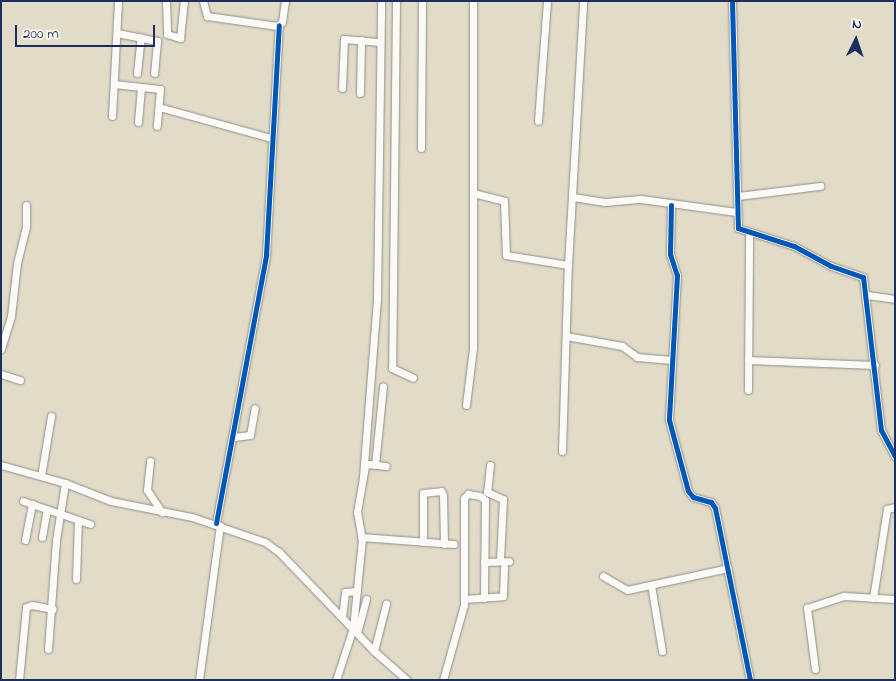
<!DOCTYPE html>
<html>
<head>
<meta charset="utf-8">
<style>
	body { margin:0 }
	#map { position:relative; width:896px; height:681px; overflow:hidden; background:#e2dbc8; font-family:"Indie Flower",sans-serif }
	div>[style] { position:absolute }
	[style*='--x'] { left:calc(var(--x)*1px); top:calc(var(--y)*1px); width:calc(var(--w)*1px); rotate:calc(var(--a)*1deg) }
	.roads { filter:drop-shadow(0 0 1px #8e8f8d) drop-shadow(0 0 1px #8e8f8d) }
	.minor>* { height:7px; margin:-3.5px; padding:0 3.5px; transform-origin:3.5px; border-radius:3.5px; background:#fbfaf7 }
	.cycleway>* { height:5px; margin:-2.5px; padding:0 2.5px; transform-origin:2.5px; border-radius:2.5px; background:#0057b8 }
	span { translate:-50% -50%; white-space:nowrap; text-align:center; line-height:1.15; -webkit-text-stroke:4.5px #f7f3e8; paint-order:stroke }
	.frame { position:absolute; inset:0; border:2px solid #1b2f5e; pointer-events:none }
	.north { position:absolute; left:831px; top:15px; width:50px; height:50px; -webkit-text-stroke:4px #f7f3e8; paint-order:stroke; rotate:4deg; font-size:14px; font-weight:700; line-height:20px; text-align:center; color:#1b2f5e }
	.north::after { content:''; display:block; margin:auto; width:18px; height:22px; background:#1b2f5e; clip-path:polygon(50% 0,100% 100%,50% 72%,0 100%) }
	.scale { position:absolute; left:15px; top:25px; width:140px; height:22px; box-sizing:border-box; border:2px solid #1b2f5e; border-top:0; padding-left:6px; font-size:15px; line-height:18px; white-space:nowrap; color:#1b2f5e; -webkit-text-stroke:4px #f7f3e8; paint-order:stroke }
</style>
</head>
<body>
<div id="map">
	<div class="roads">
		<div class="minor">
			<div style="--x:166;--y:1;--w:33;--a:88"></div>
			<div style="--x:167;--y:34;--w:14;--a:17"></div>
			<div style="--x:180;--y:38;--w:37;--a:-84"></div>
			<div style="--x:203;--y:1;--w:16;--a:75"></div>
			<div style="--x:207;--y:16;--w:71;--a:8.1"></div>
			<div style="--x:277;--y:26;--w:6;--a:-39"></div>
			<div style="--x:282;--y:22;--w:21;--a:-82"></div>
			<div style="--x:396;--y:1;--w:367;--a:90.6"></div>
			<div style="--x:392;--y:368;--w:23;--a:25"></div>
			<div style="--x:732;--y:1;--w:227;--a:88.5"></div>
			<div style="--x:738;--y:228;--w:59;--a:17.8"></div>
			<div style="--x:794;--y:246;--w:42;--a:28.4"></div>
			<div style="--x:831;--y:266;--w:34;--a:19"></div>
			<div style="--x:863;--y:277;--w:154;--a:83.3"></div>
			<div style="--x:881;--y:430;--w:30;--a:62"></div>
			<div style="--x:117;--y:33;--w:41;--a:11.3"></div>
			<div style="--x:157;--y:41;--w:32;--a:95"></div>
			<div style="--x:137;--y:73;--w:36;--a:-84"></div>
			<div style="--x:114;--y:84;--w:46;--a:6.2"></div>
			<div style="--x:160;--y:89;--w:37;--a:95"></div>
			<div style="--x:342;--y:88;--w:49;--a:-87.7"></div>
			<div style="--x:344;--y:39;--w:36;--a:5"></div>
			<div style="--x:360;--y:93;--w:53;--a:-88.9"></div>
			<div style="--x:159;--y:107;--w:116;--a:15.5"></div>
			<div style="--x:112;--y:116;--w:115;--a:-87"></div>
			<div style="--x:538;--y:121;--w:120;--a:-85.7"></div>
			<div style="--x:138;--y:122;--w:35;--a:-85"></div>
			<div style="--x:421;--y:148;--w:147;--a:-89.6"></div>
			<div style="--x:473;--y:193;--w:32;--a:14"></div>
			<div style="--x:504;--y:201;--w:54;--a:87.9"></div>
			<div style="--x:506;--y:255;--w:63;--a:9.2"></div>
			<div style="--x:738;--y:196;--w:83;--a:-7"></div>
			<div style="--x:573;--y:197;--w:32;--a:9"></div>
			<div style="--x:605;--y:202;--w:36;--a:-5"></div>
			<div style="--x:641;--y:199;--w:96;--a:7.8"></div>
			<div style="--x:671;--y:205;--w:49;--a:91.2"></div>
			<div style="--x:670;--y:254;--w:22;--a:72"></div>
			<div style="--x:677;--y:275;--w:145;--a:93.2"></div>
			<div style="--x:669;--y:420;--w:73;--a:75"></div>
			<div style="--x:688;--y:491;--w:8;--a:50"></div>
			<div style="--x:693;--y:497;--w:19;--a:16"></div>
			<div style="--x:711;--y:502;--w:7;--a:56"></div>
			<div style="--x:715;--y:508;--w:176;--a:78.5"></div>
			<div style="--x:867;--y:295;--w:28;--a:8"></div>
			<div style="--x:566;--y:336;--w:57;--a:10.1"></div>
			<div style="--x:622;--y:346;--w:19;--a:36"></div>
			<div style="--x:637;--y:357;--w:35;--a:5"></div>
			<div style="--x:1;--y:349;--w:34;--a:-73"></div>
			<div style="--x:11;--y:316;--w:53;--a:-83.5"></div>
			<div style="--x:17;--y:263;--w:37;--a:-76"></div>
			<div style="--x:26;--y:227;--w:22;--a:-90"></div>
			<div style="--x:748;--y:360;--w:127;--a:2.3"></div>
			<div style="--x:1;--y:374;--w:20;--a:18"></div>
			<div style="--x:748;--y:390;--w:157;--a:-89.6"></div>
			<div style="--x:466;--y:405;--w:57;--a:-83"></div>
			<div style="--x:473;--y:348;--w:347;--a:-90"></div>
			<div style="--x:234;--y:437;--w:16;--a:-7"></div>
			<div style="--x:250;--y:435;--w:27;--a:-80"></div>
			<div style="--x:562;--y:451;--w:186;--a:-88.2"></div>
			<div style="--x:568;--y:265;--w:264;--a:-86.7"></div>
			<div style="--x:150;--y:461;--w:29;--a:96"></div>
			<div style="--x:147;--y:490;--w:27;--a:56"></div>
			<div style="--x:1;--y:465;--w:66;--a:15.7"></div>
			<div style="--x:65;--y:483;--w:49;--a:21.4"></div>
			<div style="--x:111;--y:501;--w:83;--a:11.2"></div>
			<div style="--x:192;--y:517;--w:77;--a:18.9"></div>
			<div style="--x:265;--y:542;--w:17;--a:36"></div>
			<div style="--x:279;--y:552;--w:137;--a:46.2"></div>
			<div style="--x:374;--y:651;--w:44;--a:41.3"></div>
			<div style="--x:375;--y:465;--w:79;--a:-84.2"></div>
			<div style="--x:490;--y:465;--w:27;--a:96"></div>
			<div style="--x:487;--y:492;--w:17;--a:24"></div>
			<div style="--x:503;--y:499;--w:62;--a:92.8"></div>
			<div style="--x:41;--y:476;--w:61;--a:-80.5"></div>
			<div style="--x:363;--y:477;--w:179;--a:-85.5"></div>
			<div style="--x:377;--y:299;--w:298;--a:-89.2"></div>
			<div style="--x:23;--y:501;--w:71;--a:18.9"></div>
			<div style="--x:216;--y:523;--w:273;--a:-79.4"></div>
			<div style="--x:266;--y:255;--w:230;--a:-86.8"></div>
			<div style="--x:42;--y:537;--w:28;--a:-80"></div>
			<div style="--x:361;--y:537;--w:93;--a:4.3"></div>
			<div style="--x:25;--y:540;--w:37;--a:-79"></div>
			<div style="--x:423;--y:542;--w:49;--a:-90"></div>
			<div style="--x:423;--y:493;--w:18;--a:-6"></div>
			<div style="--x:441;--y:491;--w:4;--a:63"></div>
			<div style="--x:443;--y:495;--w:49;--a:88.8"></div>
			<div style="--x:484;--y:562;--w:25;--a:-2"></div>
			<div style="--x:603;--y:576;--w:28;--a:30"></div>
			<div style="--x:627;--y:590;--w:103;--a:-12.3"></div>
			<div style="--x:76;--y:579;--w:59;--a:-88.1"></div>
			<div style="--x:651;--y:585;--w:67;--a:80.5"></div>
			<div style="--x:873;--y:598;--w:90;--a:-81.1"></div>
			<div style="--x:887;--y:509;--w:8;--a:-14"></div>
			<div style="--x:464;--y:599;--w:39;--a:-4"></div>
			<div style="--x:503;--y:596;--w:29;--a:-88"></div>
			<div style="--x:342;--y:617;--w:25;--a:-83"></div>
			<div style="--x:345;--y:592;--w:12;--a:-5"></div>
			<div style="--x:357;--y:633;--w:35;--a:-75"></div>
			<div style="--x:48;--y:649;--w:109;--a:-85.8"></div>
			<div style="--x:56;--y:540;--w:58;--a:-81"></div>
			<div style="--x:374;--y:651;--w:49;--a:-75.7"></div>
			<div style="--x:815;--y:669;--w:62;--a:-97.5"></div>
			<div style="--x:807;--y:608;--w:39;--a:-18"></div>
			<div style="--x:844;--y:596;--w:51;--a:3.4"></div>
			<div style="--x:19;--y:680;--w:73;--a:-84.5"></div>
			<div style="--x:26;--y:607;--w:6;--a:-18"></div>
			<div style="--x:32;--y:605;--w:21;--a:11"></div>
			<div style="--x:199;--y:680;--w:156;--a:-82.3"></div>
			<div style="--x:336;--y:680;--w:55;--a:-71.9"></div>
			<div style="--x:353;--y:628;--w:88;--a:-84.2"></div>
			<div style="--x:362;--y:540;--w:28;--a:-100"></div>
			<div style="--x:357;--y:512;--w:47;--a:-80.1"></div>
			<div style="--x:365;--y:466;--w:4;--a:-27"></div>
			<div style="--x:369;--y:464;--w:17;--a:7"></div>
			<div style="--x:443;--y:680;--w:78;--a:-74.4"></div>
			<div style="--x:464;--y:605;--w:107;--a:-90"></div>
			<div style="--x:464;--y:498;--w:6;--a:-45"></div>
			<div style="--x:468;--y:494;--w:12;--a:9"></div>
			<div style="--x:480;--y:496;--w:6;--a:39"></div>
			<div style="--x:485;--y:500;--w:98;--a:90.6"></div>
		</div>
	</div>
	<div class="cycleway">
		<div style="--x:732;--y:1;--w:227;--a:88.5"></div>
		<div style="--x:738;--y:228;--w:59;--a:17.8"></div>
		<div style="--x:794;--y:246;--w:42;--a:28.4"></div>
		<div style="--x:831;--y:266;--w:34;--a:19"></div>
		<div style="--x:863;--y:277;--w:154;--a:83.3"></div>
		<div style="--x:881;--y:430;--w:30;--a:62"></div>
		<div style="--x:671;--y:205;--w:49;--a:91.2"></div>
		<div style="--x:670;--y:254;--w:22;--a:72"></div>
		<div style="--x:677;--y:275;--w:145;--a:93.2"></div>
		<div style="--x:669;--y:420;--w:73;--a:75"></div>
		<div style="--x:688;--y:491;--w:8;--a:50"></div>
		<div style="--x:693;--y:497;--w:19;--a:16"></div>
		<div style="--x:711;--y:502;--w:7;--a:56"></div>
		<div style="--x:715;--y:508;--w:176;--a:78.5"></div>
		<div style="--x:216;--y:523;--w:273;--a:-79.4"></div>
		<div style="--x:266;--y:255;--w:230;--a:-86.8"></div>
	</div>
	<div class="frame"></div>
	<div class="north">N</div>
	<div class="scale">200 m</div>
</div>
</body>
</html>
